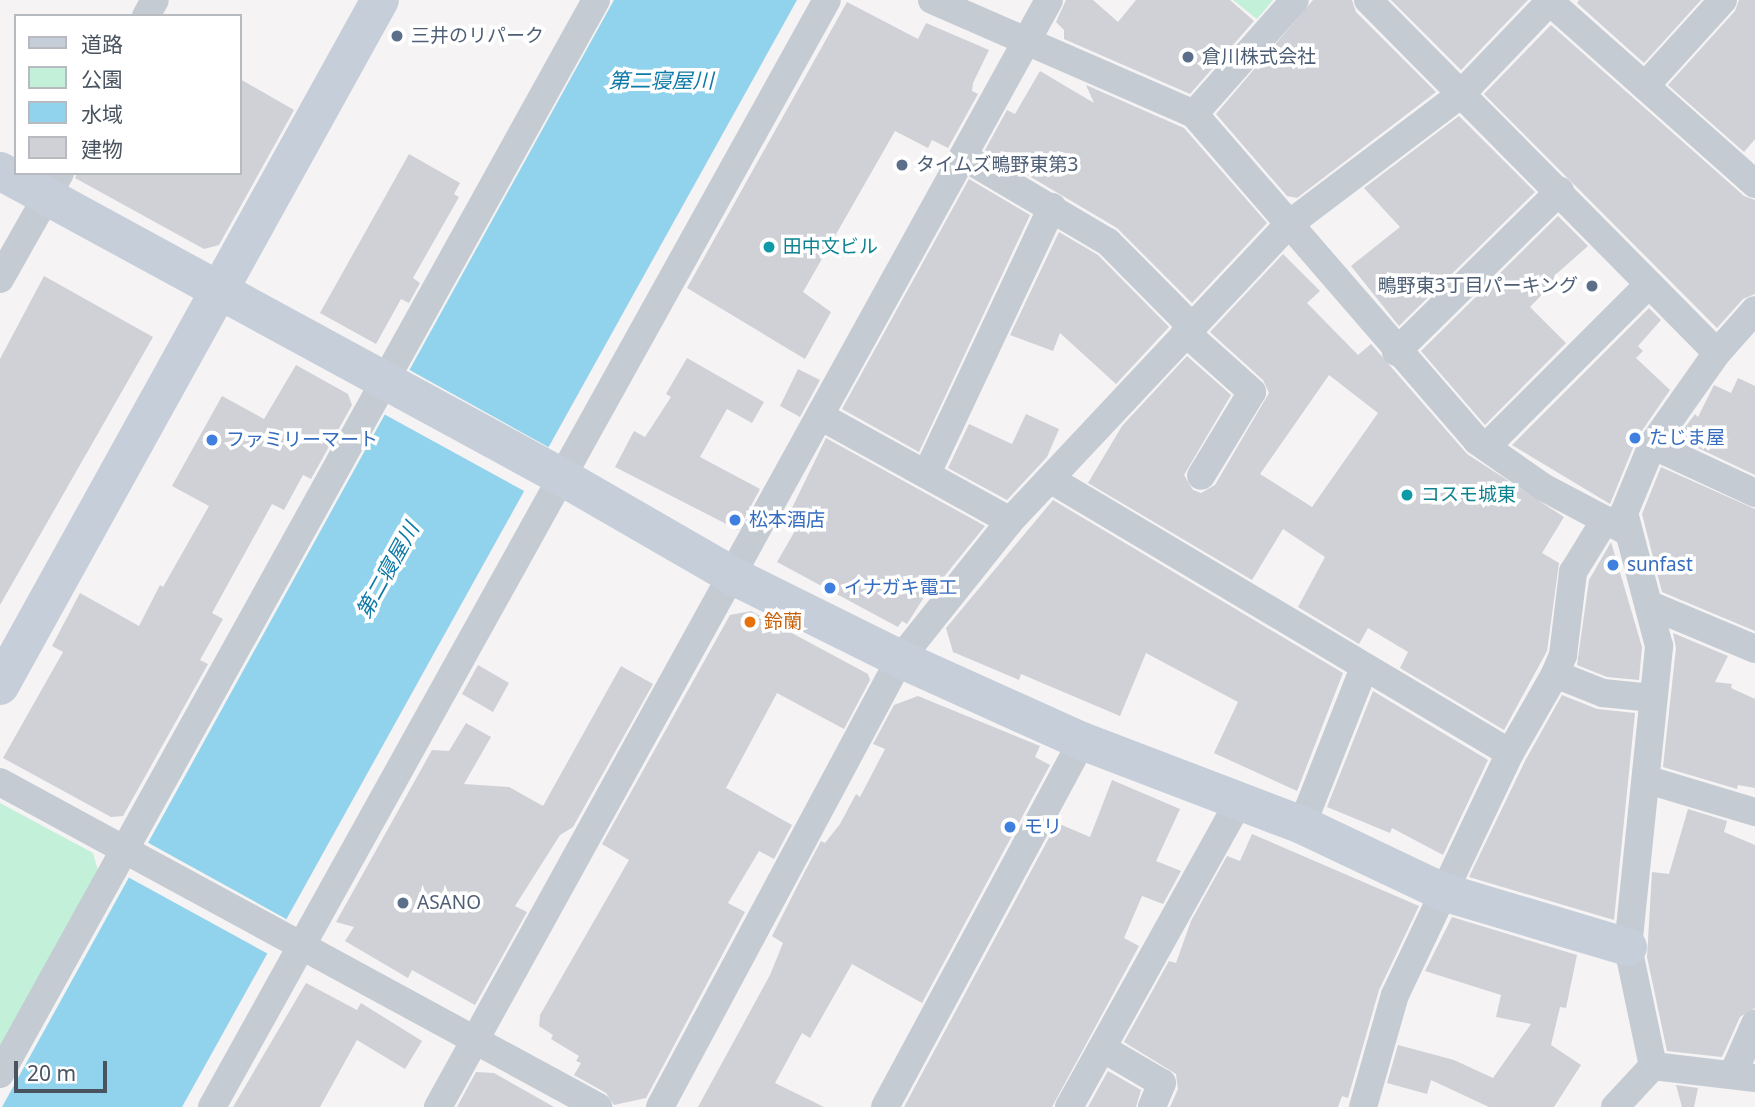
<!DOCTYPE html>
<html>
<head>
<meta charset="utf-8">
<style>
	body { margin:0 }
	#map { position:relative; width:1755px; height:1107px; overflow:hidden; background:#f5f3f3; font-family:"Noto Sans","Noto Sans JP",sans-serif }
	div>[style] { position:absolute }
	[style*='--x'] { left:calc(var(--x)*1px); top:calc(var(--y)*1px); width:calc(var(--w)*1px); rotate:calc(var(--a)*1deg) }
	.green>* { inset:0; background:#c3f0d8 }
	.water>* { inset:0; background:#91d2ec }
	.pier>* { inset:0; background:#f5f3f3 }
	.building>* { inset:0; background:#cfd1d7 }
	.street>* { height:28px; margin:-14px; padding:0 14px; transform-origin:14px; border-radius:14px; background:#c4cbd3 }
	.secondary>* { height:38px; margin:-19px; padding:0 19px; transform-origin:19px; border-radius:19px; background:#c6ceda }
	.dots>* { width:19px; height:19px; translate:-50% -50%; box-sizing:border-box; border:4px solid #fff; border-radius:50% }
	span { translate:-50% -50%; white-space:nowrap; text-align:center; line-height:1.15; -webkit-text-stroke:7px #fff; paint-order:stroke }
	.service-label { font-size:19px; color:#4e5e75 }
	.left { translate:0 -50%; text-align:left }
	.right { translate:-100% -50%; text-align:right }
	.culture-label { font-size:19px; color:#0d838f }
	.shop-label { font-size:19px; color:#366cbe }
	.food-label { font-size:19px; color:#c56008 }
	.water-label { font-size:21px; color:#0e7aa7; font-style:italic }
	.legend { position:absolute; left:14px; top:14px; width:228px; height:161px; box-sizing:border-box; background:#fff; border:2px solid #b7bbbf; margin:0; padding:9px 12px; list-style:none; font-size:21px; color:#4a5460 }
	.legend li { display:flex; align-items:center; gap:14px; height:35px }
	.legend b { width:35px; border:2px solid #b7bbbf }
	.scale { position:absolute; left:14px; top:1061px; width:93px; height:32px; box-sizing:border-box; border:4px solid #4a5460; border-top:0; padding-left:9px; font-size:21px; line-height:24px; white-space:nowrap; color:#4a5460; -webkit-text-stroke:5px #fff; paint-order:stroke }
</style>
</head>
<body>
<div id="map">
	<div class="green">
		<div style="clip-path:polygon(1233px 0,1273px 0,1257px 19px)"></div>
		<div style="clip-path:polygon(0 803px,93px 853px,98px 871px,0 1046px)"></div>
	</div>
	<div class="water">
		<div style="clip-path:polygon(614px 0,797px 0,182px 1107px,2px 1107px)"></div>
	</div>
	<div class="pier">
		<div style="clip-path:polygon(406px 368px,550px 448px,526px 492px,382px 413px)"></div>
		<div style="clip-path:polygon(145px 841px,288px 920px,270px 955px,126px 876px)"></div>
	</div>
	<div class="building">
		<div style="clip-path:polygon(1066px 0,1093px 0,1118px 22px,1136px 0,1230px 0,1254px 21px,1190px 94px,1064px 39px,1064px 30px,1056px 22px)"></div>
		<div style="clip-path:polygon(1313px 0,1352px 0,1356px 12px,1436px 92px,1297px 198px,1287px 196px,1216px 114px)"></div>
		<div style="clip-path:polygon(1391px 0,1528px 0,1461px 70px)"></div>
		<div style="clip-path:polygon(1579px 0,1701px 0,1644px 63px,1577px 3px)"></div>
		<div style="clip-path:polygon(1739px 0,1755px 0,1755px 139px,1744px 152px,1668px 85px,1735px 11px)"></div>
		<div style="clip-path:polygon(847px 2px,918px 39px,926px 23px,989px 50px,973px 83px,972px 91px,978px 94px,948px 148px,932px 140px,928px 148px,895px 131px,803px 292px,831px 312px,805px 359px,687px 288px)"></div>
		<div style="clip-path:polygon(1551px 25px,1744px 196px,1755px 200px,1755px 294px,1743px 299px,1717px 328px,1484px 94px)"></div>
		<div style="clip-path:polygon(1040px 71px,1094px 103px,1086px 85px,1184px 128px,1267px 223px,1192px 303px,1117px 228px,985px 150px,1007px 110px,1015px 114px)"></div>
		<div style="clip-path:polygon(240px 79px,294px 110px,219px 245px,204px 249px,75px 178px,77px 173px,240px 173px)"></div>
		<div style="clip-path:polygon(1459px 116px,1535px 192px,1399px 326px,1351px 266px,1400px 227px,1364px 188px)"></div>
		<div style="clip-path:polygon(409px 154px,460px 183px,454px 194px,459px 197px,413px 278px,420px 283px,409px 303px,401px 299px,376px 344px,320px 313px)"></div>
		<div style="clip-path:polygon(969px 179px,1030px 215px,919px 452px,842px 409px)"></div>
		<div style="clip-path:polygon(1558px 216px,1588px 246px,1554px 276px,1557px 279px,1530px 307px,1566px 343px,1485px 425px,1421px 351px)"></div>
		<div style="clip-path:polygon(1059px 232px,1098px 255px,1169px 327px,1116px 384px,1060px 333px,1053px 351px,1010px 335px)"></div>
		<div style="clip-path:polygon(evenodd,1283px 254px,1320px 291px,1307px 303px,1358px 355px,1371px 344px,1467px 454px,1564px 517px,1542px 553px,1559px 563px,1547px 651px,1504px 730px,1400px 668px,1408px 652px,1368px 628px,1359px 644px,1298px 607px,1325px 557px,1283px 529px,1252px 580px,1088px 483px,1122px 426px,1187px 356px,1231px 395px,1184px 475px,1193px 490px,1201px 493px,1215px 485px,1269px 393px,1263px 380px,1210px 332px,1283px 254px,1329px 375px,1378px 413px,1312px 507px,1260px 474px,1329px 375px)"></div>
		<div style="clip-path:polygon(44px 276px,153px 337px,0 605px,0 359px)"></div>
		<div style="clip-path:polygon(1649px 308px,1661px 320px,1638px 346px,1643px 351px,1636px 358px,1670px 390px,1637px 438px,1610px 504px,1512px 445px)"></div>
		<div style="clip-path:polygon(687px 358px,764px 402px,752px 423px,727px 409px,700px 457px,760px 489px,738px 530px,615px 467px,634px 431px,645px 437px,671px 397px,666px 394px)"></div>
		<div style="clip-path:polygon(296px 365px,348px 394px,352px 405px,311px 479px,303px 475px,284px 510px,272px 504px,212px 613px,223px 619px,200px 660px,208px 664px,123px 816px,111px 817px,3px 758px,63px 652px,52px 646px,80px 593px,139px 626px,160px 585px,163px 587px,209px 506px,172px 486px,222px 396px,264px 419px)"></div>
		<div style="clip-path:polygon(798px 369px,820px 380px,800px 417px,780px 406px)"></div>
		<div style="clip-path:polygon(1738px 378px,1755px 386px,1755px 475px,1677px 438px,1695px 414px,1698px 417px,1714px 385px,1731px 393px)"></div>
		<div style="clip-path:polygon(1026px 414px,1059px 429px,1047px 457px,1007px 500px,948px 468px,969px 424px,1012px 444px)"></div>
		<div style="clip-path:polygon(826px 438px,985px 526px,934px 589px,933px 583px,907px 624px,902px 621px,898px 627px,777px 562px,803px 517px,791px 510px)"></div>
		<div style="clip-path:polygon(1661px 467px,1755px 509px,1755px 631px,1662px 592px,1642px 514px)"></div>
		<div style="clip-path:polygon(1053px 500px,1343px 673px,1297px 791px,1214px 753px,1238px 702px,1146px 653px,1120px 716px,1021px 674px,1019px 680px,953px 652px,946px 628px)"></div>
		<div style="clip-path:polygon(1611px 542px,1642px 647px,1639px 680px,1607px 677px,1577px 665px,1589px 580px)"></div>
		<div style="clip-path:polygon(751px 611px,868px 674px,870px 680px,844px 729px,777px 693px,726px 788px,792px 825px,774px 859px,759px 851px,728px 903px,745px 912px,646px 1098px,614px 1105px,606px 1093px,574px 1075px,581px 1063px,576px 1061px,579px 1056px,551px 1039px,553px 1035px,539px 1026px,540px 1015px,629px 860px,602px 844px,730px 615px)"></div>
		<div style="clip-path:polygon(1673px 633px,1728px 656px,1715px 682px,1732px 684px,1731px 688px,1755px 699px,1755px 788px,1738px 785px,1737px 789px,1663px 767px,1676px 648px)"></div>
		<div style="clip-path:polygon(478px 665px,509px 683px,493px 712px,462px 694px)"></div>
		<div style="clip-path:polygon(621px 666px,653px 684px,573px 827px,560px 835px,515px 906px,527px 912px,475px 1005px,412px 970px,408px 978px,345px 941px,354px 927px,336px 922px,432px 750px,449px 751px,466px 723px,491px 737px,464px 784px,509px 787px,543px 806px)"></div>
		<div style="clip-path:polygon(1373px 691px,1488px 760px,1443px 855px,1392px 828px,1390px 833px,1327px 807px)"></div>
		<div style="clip-path:polygon(1562px 695px,1597px 709px,1635px 713px,1614px 920px,1469px 877px,1525px 761px)"></div>
		<div style="clip-path:polygon(918px 696px,1040px 746px,1035px 757px,1050px 765px,922px 1003px,852px 964px,810px 1038px,802px 1033px,775px 1083px,824px 1107px,698px 1107px,770px 975px,783px 943px,772px 936px,803px 875px,821px 841px,825px 843px,840px 824px,856px 794px,860px 797px,885px 749px,873px 744px,894px 705px)"></div>
		<div style="clip-path:polygon(1112px 780px,1180px 809px,1156px 861px,1181px 871px,1163px 904px,1142px 896px,1124px 938px,1139px 946px,1052px 1107px,904px 1107px,1057px 823px,1090px 837px)"></div>
		<div style="clip-path:polygon(1688px 809px,1727px 821px,1724px 832px,1755px 845px,1755px 1008px,1740px 1017px,1722px 1057px,1667px 1051px,1647px 957px,1652px 872px,1669px 874px)"></div>
		<div style="clip-path:polygon(1252px 834px,1419px 906px,1379px 990px,1348px 1098px,1342px 1096px,1338px 1107px,1170px 1107px,1178px 1089px,1176px 1074px,1124px 1042px,1169px 961px,1176px 963px,1191px 921px,1227px 856px,1240px 861px)"></div>
		<div style="clip-path:polygon(1452px 917px,1577px 955px,1566px 1008px,1560px 1007px,1551px 1045px,1581px 1065px,1554px 1107px,1489px 1107px,1431px 1080px,1427px 1094px,1387px 1083px,1398px 1045px,1454px 1060px,1493px 1078px,1531px 1024px,1496px 1017px,1501px 995px,1425px 971px)"></div>
		<div style="clip-path:polygon(306px 983px,357px 1010px,361px 1003px,422px 1041px,405px 1069px,357px 1040px,320px 1107px,233px 1107px)"></div>
		<div style="clip-path:polygon(1108px 1071px,1141px 1090px,1136px 1107px,1088px 1107px)"></div>
		<div style="clip-path:polygon(476px 1072px,494px 1073px,554px 1107px,457px 1107px)"></div>
		<div style="clip-path:polygon(1676px 1085px,1698px 1088px,1694px 1107px,1682px 1107px)"></div>
	</div>
	<div class="street">
		<div style="--x:932;--y:0;--w:286;--a:23.5"></div>
		<div style="--x:1194;--y:114;--w:432;--a:49.1"></div>
		<div style="--x:1477;--y:441;--w:80;--a:34.9"></div>
		<div style="--x:1543;--y:487;--w:96;--a:27.9"></div>
		<div style="--x:1368;--y:0;--w:496;--a:45.3"></div>
		<div style="--x:1548;--y:0;--w:277;--a:41.6"></div>
		<div style="--x:146;--y:16;--w:18;--a:-61"></div>
		<div style="--x:1645;--y:86;--w:116;--a:-47.8"></div>
		<div style="--x:1194;--y:114;--w:152;--a:-48.5"></div>
		<div style="--x:964;--y:157;--w:167;--a:30.6"></div>
		<div style="--x:1108;--y:242;--w:117;--a:45.3"></div>
		<div style="--x:0;--y:279;--w:122;--a:-60.5"></div>
		<div style="--x:1185;--y:332;--w:90;--a:41.8"></div>
		<div style="--x:1252;--y:392;--w:98;--a:121.3"></div>
		<div style="--x:1396;--y:352;--w:230;--a:-44.5"></div>
		<div style="--x:820;--y:416;--w:217;--a:28.9"></div>
		<div style="--x:1652;--y:445;--w:114;--a:25"></div>
		<div style="--x:1487;--y:446;--w:228;--a:-45"></div>
		<div style="--x:927;--y:473;--w:294;--a:-64.8"></div>
		<div style="--x:1050;--y:479;--w:535;--a:30.78"></div>
		<div style="--x:1650;--y:605;--w:114;--a:22.7"></div>
		<div style="--x:1555;--y:674;--w:52;--a:21.6"></div>
		<div style="--x:1603;--y:693;--w:50;--a:5.7"></div>
		<div style="--x:1648;--y:780;--w:112;--a:16.7"></div>
		<div style="--x:0;--y:782;--w:681;--a:28.52"></div>
		<div style="--x:1302;--y:825;--w:169;--a:-68.5"></div>
		<div style="--x:1102;--y:1048;--w:69;--a:30.3"></div>
		<div style="--x:1162;--y:1083;--w:26;--a:113"></div>
		<div style="--x:1653;--y:1066;--w:122;--a:-101.9"></div>
		<div style="--x:1628;--y:947;--w:303;--a:-84.1"></div>
		<div style="--x:1659;--y:646;--w:138;--a:-104.7"></div>
		<div style="--x:1624;--y:513;--w:74;--a:-67.6"></div>
		<div style="--x:1652;--y:445;--w:113;--a:-54.8"></div>
		<div style="--x:1717;--y:353;--w:57;--a:-48.5"></div>
		<div style="--x:1653;--y:1066;--w:103;--a:6.7"></div>
		<div style="--x:0;--y:1074;--w:1228;--a:-60.97"></div>
		<div style="--x:1733;--y:1074;--w:55;--a:-66.3"></div>
		<div style="--x:212;--y:1107;--w:1266;--a:-60.95"></div>
		<div style="--x:438;--y:1107;--w:1264;--a:-61.1"></div>
		<div style="--x:660;--y:1107;--w:508;--a:-61.82"></div>
		<div style="--x:900;--y:659;--w:176;--a:-51.4"></div>
		<div style="--x:1010;--y:521;--w:406;--a:-46.8"></div>
		<div style="--x:1288;--y:225;--w:217;--a:-37.1"></div>
		<div style="--x:1461;--y:94;--w:130;--a:-46.2"></div>
		<div style="--x:885;--y:1107;--w:416;--a:-61.7"></div>
		<div style="--x:1069;--y:1107;--w:350;--a:-60.9"></div>
		<div style="--x:1363;--y:1107;--w:116;--a:-74.1"></div>
		<div style="--x:1395;--y:995;--w:268;--a:-64.6"></div>
		<div style="--x:1510;--y:753;--w:91;--a:-60.3"></div>
		<div style="--x:1555;--y:674;--w:21;--a:-67"></div>
		<div style="--x:1563;--y:655;--w:84;--a:-83.1"></div>
		<div style="--x:1573;--y:572;--w:61;--a:-58.4"></div>
		<div style="--x:1615;--y:1107;--w:56;--a:-47.2"></div>
	</div>
	<div class="secondary">
		<div style="--x:0;--y:171;--w:640;--a:28.57"></div>
		<div style="--x:562;--y:477;--w:200;--a:30"></div>
		<div style="--x:735;--y:577;--w:184;--a:26.4"></div>
		<div style="--x:900;--y:659;--w:200;--a:24.3"></div>
		<div style="--x:1082;--y:741;--w:235;--a:20.9"></div>
		<div style="--x:1302;--y:825;--w:156;--a:25.4"></div>
		<div style="--x:1443;--y:892;--w:193;--a:16.6"></div>
		<div style="--x:0;--y:686;--w:784;--a:-61.02"></div>
	</div>
	<div class="dots">
		<div style="left:397px;top:36px;background:#5c6f8a"></div>
		<div style="left:1188px;top:57px;background:#5c6f8a"></div>
		<div style="left:902px;top:165px;background:#5c6f8a"></div>
		<div style="left:769px;top:247px;background:#0f9aa8"></div>
		<div style="left:1592px;top:286px;background:#5c6f8a"></div>
		<div style="left:1635px;top:438px;background:#3f7fe0"></div>
		<div style="left:212px;top:440px;background:#3f7fe0"></div>
		<div style="left:1407px;top:495px;background:#0f9aa8"></div>
		<div style="left:735px;top:520px;background:#3f7fe0"></div>
		<div style="left:1613px;top:565px;background:#3f7fe0"></div>
		<div style="left:830px;top:588px;background:#3f7fe0"></div>
		<div style="left:750px;top:622px;background:#e8710a"></div>
		<div style="left:1010px;top:827px;background:#3f7fe0"></div>
		<div style="left:403px;top:903px;background:#5c6f8a"></div>
	</div>
	<div class="service-label">
		<span class="left" style="left:411px;top:36px">三井のリパーク</span>
		<span class="left" style="left:1202px;top:57px">倉川株式会社</span>
		<span class="left" style="left:916px;top:165px">タイムズ鴫野東第3</span>
		<span class="right" style="left:1578px;top:286px">鴫野東3丁目パーキング</span>
		<span class="left" style="left:417px;top:903px">ASANO</span>
	</div>
	<div class="culture-label">
		<span class="left" style="left:783px;top:247px">田中文ビル</span>
		<span class="left" style="left:1421px;top:495px">コスモ城東</span>
	</div>
	<div class="shop-label">
		<span class="left" style="left:1649px;top:438px">たじま屋</span>
		<span class="left" style="left:226px;top:440px">ファミリーマート</span>
		<span class="left" style="left:749px;top:520px">松本酒店</span>
		<span class="left" style="left:1627px;top:565px">sunfast</span>
		<span class="left" style="left:844px;top:588px">イナガキ電工</span>
		<span class="left" style="left:1024px;top:827px">モリ</span>
	</div>
	<div class="food-label">
		<span class="left" style="left:764px;top:622px">鈴蘭</span>
	</div>
	<div class="water-label">
		<span style="left:661px;top:80px">第二寝屋川</span>
		<span style="left:387px;top:570px;rotate:-61deg">第二寝屋川</span>
	</div>
	<ul class="legend">
	<li><b style="height:9px;background:#c6ceda"></b>道路</li>
	<li><b style="height:19px;background:#c3f0d8"></b>公園</li>
	<li><b style="height:19px;background:#91d2ec"></b>水域</li>
	<li><b style="height:19px;background:#cfd1d7"></b>建物</li>
	</ul>
	<div class="scale">20 m</div>
</div>
</body>
</html>
